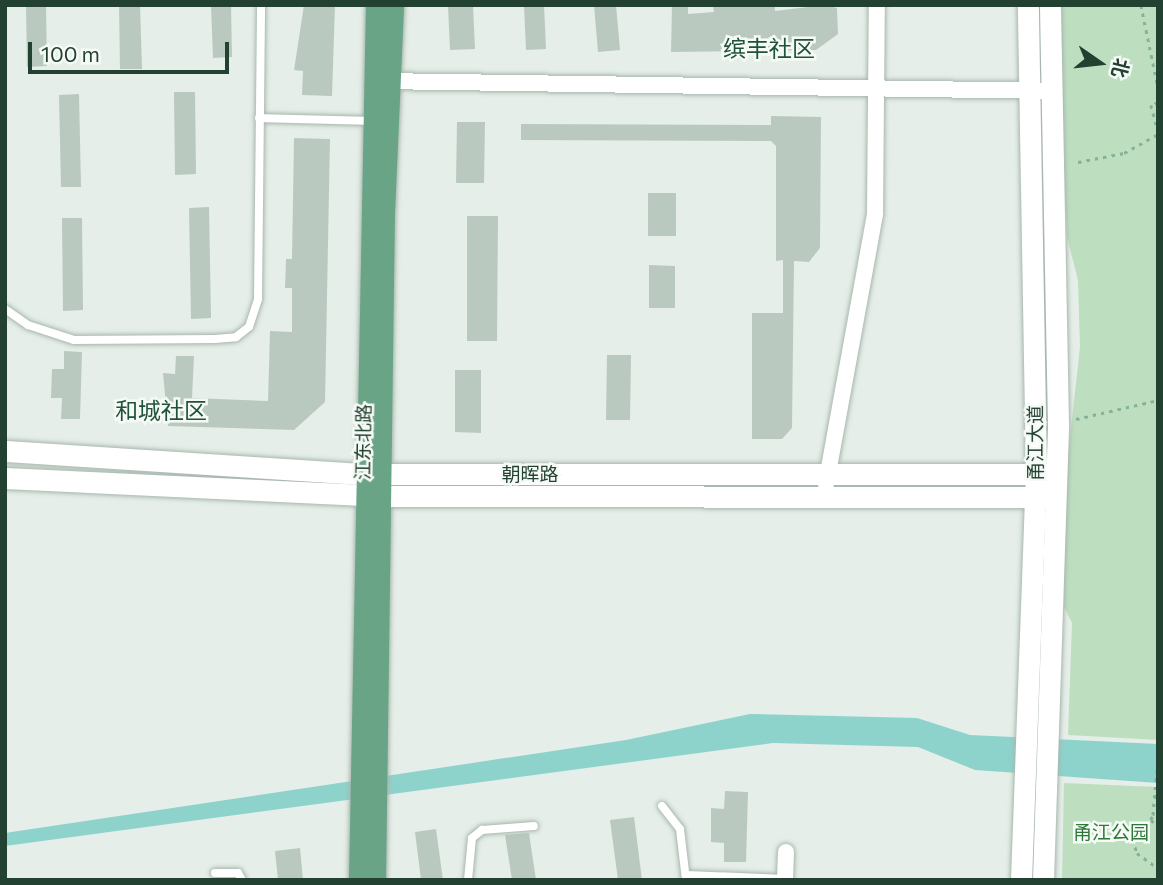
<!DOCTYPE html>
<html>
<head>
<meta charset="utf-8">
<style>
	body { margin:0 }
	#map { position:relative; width:1163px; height:885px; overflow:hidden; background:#e5eee8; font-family:Commissioner,"Noto Sans SC",sans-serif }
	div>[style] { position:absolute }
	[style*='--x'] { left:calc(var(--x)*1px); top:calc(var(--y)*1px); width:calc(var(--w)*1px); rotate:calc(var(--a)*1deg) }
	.green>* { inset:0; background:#bedfbf }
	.water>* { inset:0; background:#8dd3cc }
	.building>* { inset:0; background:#bac9c0 }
	.path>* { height:2.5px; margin-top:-1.25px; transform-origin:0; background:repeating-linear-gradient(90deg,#85b299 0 3.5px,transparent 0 8.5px) }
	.roads { filter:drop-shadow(0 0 2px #a7b7ad) drop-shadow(0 0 2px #a7b7ad) }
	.lane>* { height:8px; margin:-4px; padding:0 4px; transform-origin:4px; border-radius:4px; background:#fff }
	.street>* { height:16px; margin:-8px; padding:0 8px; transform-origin:8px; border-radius:8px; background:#fff }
	.secondary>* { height:21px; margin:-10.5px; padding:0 10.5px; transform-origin:10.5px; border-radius:10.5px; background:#fff }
	.primary>* { height:21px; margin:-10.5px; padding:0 10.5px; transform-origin:10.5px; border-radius:10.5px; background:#69a486 }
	span { translate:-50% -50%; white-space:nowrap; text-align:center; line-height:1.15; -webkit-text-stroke:5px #f6faf7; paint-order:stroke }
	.street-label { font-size:19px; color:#234131 }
	.park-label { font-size:19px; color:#2d7837 }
	.quarter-label { font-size:23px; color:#1f5339 }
	.frame { position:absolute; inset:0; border:7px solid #234131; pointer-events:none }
	.north { position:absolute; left:1065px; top:28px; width:70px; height:70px; -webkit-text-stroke:5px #f6faf7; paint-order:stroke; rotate:104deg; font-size:19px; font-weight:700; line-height:28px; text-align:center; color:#234131 }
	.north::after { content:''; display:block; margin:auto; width:24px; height:32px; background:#234131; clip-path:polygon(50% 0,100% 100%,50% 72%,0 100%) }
	.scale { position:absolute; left:28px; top:42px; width:201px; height:32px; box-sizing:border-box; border:4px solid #234131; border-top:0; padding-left:9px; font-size:21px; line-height:24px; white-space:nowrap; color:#234131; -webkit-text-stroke:5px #f6faf7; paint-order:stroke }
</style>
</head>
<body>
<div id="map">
	<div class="green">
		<div style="clip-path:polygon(1057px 5px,1158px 5px,1158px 740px,1068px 735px,1072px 623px,1064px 607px,1065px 484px,1080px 347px,1078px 280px,1067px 237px)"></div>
		<div style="clip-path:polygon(1064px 783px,1158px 787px,1158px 880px,1062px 880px)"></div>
	</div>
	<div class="water">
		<div style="clip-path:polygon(750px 714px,917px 718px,970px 735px,1158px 744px,1158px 783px,975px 770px,918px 747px,773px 743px,5px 846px,5px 833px,626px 740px)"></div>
	</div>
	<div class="building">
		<div style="clip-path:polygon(26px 5px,46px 5px,47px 66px,27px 67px)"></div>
		<div style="clip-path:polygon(119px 5px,140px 5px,142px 69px,120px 69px)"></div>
		<div style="clip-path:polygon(211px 5px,231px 5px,232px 57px,213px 58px)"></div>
		<div style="clip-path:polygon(304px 5px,335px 5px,332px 96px,302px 95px,303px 71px,294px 70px)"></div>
		<div style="clip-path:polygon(448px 5px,473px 5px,475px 49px,450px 50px)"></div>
		<div style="clip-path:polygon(524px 5px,544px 5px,546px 49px,526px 50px)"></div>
		<div style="clip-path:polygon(594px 5px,616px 5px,620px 50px,598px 52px)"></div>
		<div style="clip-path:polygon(672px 5px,688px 5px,688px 14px,714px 12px,713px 6px,775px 5px,775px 11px,825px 5px,837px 8px,838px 34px,816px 50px,671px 52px)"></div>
		<div style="clip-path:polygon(174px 92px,195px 92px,196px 174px,175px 175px)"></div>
		<div style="clip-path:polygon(79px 94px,81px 187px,61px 187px,59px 95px)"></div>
		<div style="clip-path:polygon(771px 116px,821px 117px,820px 248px,809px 262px,794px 261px,792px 428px,782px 439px,752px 439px,752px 313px,783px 313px,783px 260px,776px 261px,776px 146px,771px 141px,521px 140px,521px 124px,771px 125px)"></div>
		<div style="clip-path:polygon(457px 122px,485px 122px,484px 183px,456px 183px)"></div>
		<div style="clip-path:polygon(294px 138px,330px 139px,325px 402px,294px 430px,168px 426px,163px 373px,175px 374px,176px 356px,194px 356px,192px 398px,268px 401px,270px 331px,292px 332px,292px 288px,285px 288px,286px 259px,292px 259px)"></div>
		<div style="clip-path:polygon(648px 193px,676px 193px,676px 236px,648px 236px)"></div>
		<div style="clip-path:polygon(209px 207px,211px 318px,191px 319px,189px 208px)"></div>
		<div style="clip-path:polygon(467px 216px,498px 216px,497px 341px,467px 341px)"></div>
		<div style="clip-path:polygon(62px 218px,82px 218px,83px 310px,63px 311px)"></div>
		<div style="clip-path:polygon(649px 265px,675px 266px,675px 308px,649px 308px)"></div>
		<div style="clip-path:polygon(64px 351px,82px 352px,80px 419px,61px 419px,62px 398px,51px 398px,52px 369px,64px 369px)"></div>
		<div style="clip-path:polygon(607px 355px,631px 355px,630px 420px,606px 420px)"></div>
		<div style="clip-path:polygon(455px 370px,481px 370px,481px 433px,455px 432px)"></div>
		<div style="clip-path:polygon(725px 791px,748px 792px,746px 862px,724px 862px,724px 843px,711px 842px,711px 808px,724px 809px)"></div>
		<div style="clip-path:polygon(634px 817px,642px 880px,618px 880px,610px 820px)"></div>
		<div style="clip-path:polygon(436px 829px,443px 880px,421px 880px,415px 832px)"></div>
		<div style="clip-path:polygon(529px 833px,536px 880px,512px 880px,505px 835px)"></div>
		<div style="clip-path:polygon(300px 848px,303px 880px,278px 880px,275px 851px)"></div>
	</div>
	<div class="path">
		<div style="--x:1141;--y:5;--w:84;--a:78.3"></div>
		<div style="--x:1158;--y:103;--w:7;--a:164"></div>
		<div style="--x:1151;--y:105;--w:27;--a:75"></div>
		<div style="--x:1078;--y:162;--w:47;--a:-11.1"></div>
		<div style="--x:1124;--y:153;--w:39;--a:-29"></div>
		<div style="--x:1076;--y:419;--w:84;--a:-13"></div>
		<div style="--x:1158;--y:761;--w:56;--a:95.1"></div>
		<div style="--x:1153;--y:817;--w:30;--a:132"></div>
		<div style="--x:1133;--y:839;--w:15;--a:74"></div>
		<div style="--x:1137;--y:853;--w:26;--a:36"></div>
		<div style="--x:1151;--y:820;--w:9;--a:36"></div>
	</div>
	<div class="roads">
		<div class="lane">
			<div style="--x:259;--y:118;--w:112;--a:1.5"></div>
			<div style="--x:5;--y:309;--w:28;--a:35"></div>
			<div style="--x:28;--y:325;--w:48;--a:18.1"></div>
			<div style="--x:74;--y:340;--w:141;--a:-0.4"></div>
			<div style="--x:215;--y:339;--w:21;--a:-5"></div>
			<div style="--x:236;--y:337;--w:16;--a:-38"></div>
			<div style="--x:249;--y:327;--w:29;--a:-72"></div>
			<div style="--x:258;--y:299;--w:294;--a:-89.4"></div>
			<div style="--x:662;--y:806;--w:29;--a:52"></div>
			<div style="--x:680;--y:829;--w:51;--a:83.3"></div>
			<div style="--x:215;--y:873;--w:23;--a:0"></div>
			<div style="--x:238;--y:873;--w:8;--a:60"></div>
			<div style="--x:687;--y:875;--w:98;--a:2.3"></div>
			<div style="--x:468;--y:880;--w:42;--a:-84.6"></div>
			<div style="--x:472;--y:838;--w:13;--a:-39"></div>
			<div style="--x:482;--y:830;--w:52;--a:-4.4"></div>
		</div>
		<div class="street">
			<div style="--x:379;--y:81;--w:675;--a:0.85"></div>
			<div style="--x:826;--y:484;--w:274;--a:-79.7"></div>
			<div style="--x:875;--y:214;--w:209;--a:-89.5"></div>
			<div style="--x:785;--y:880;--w:28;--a:-88"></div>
		</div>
		<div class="secondary">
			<div style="--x:5;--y:451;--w:358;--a:3.7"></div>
			<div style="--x:362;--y:474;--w:693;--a:0"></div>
			<div style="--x:5;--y:478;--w:375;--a:2.7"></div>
			<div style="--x:380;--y:496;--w:674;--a:0.09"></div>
			<div style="--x:1021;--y:880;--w:407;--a:-87.9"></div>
			<div style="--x:1036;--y:473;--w:468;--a:-91"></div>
			<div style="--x:1043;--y:880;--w:456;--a:-88.1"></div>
			<div style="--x:1058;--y:424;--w:419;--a:-91.1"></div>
		</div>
		<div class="primary">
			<div style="--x:359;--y:880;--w:875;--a:-88.89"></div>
			<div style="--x:375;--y:880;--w:667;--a:-89.23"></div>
			<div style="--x:384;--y:213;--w:208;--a:-87.5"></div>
		</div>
	</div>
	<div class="street-label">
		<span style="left:363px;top:442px;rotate:-89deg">江东北路</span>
		<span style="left:1035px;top:443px;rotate:-90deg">甬江大道</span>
		<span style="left:530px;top:474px">朝晖路</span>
	</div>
	<div class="park-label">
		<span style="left:1111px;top:832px">甬江公园</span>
	</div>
	<div class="quarter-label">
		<span style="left:769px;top:48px">缤丰社区</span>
		<span style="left:161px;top:410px">和城社区</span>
	</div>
	<div class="frame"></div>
	<div class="north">北</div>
	<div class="scale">100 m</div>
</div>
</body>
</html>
